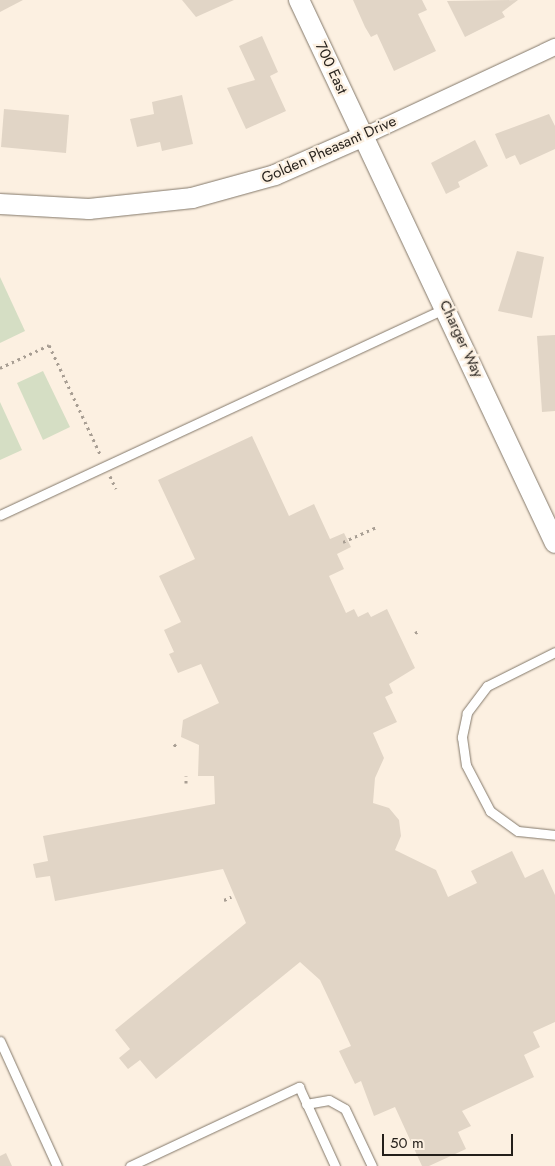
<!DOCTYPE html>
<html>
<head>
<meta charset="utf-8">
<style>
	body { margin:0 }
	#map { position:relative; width:555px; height:1166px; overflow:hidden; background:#fcf0e1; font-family:Jost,sans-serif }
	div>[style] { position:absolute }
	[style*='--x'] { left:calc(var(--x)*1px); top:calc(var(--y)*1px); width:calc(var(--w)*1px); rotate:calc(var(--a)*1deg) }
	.green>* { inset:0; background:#d5dec4 }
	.building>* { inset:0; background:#e1d5c6 }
	.path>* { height:3px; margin-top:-1.5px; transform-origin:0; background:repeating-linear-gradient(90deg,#a89e93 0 2.5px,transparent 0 6.5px) }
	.roads { filter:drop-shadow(0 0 1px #83786a) drop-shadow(0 0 1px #83786a) }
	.service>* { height:9px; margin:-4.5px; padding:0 4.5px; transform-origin:4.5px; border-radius:4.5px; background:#fff }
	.minor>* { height:16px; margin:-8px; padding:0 8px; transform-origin:8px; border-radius:8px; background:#fff }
	.tertiary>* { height:20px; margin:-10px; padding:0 10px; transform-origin:10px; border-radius:10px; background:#fff }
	span { translate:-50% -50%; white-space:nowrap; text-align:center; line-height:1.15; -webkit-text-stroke:4.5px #fcf0e1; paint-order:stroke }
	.street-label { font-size:15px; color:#241f1a }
	.scale { position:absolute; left:382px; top:1134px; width:131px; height:22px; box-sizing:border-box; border:2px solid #241f1a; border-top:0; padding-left:6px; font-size:15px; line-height:18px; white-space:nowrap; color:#241f1a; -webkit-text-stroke:4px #fcf0e1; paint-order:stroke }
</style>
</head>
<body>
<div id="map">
	<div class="green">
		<div style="clip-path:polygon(0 277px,25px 331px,0 343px)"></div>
		<div style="clip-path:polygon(43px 371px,70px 427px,43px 440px,17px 383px)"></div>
		<div style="clip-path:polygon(0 402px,22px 450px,0 460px)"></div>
	</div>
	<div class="building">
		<div style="clip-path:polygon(0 0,23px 0,0 12px)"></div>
		<div style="clip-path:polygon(182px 0,234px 0,196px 17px)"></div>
		<div style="clip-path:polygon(353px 0,422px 0,427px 10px,418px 14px,436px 51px,394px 71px,377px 34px,371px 37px,365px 27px)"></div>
		<div style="clip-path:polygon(518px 0,502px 12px,505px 17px,465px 37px,447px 1px)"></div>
		<div style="clip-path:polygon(262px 36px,278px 72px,270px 76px,286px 111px,246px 129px,227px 88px,255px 80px,239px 46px)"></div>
		<div style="clip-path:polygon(182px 95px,193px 144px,162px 151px,160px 142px,137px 147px,130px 119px,154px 114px,152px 102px)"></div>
		<div style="clip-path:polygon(4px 109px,69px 115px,66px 153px,1px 147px)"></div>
		<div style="clip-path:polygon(549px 114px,555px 126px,555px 149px,520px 165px,515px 155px,506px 159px,495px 134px)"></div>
		<div style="clip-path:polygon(475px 140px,488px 166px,458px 182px,460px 187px,446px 194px,431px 163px)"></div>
		<div style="clip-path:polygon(517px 251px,544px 257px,532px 318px,498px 311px)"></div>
		<div style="clip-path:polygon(555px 335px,555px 411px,542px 412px,537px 336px)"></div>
		<div style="clip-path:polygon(252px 436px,289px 516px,314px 504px,330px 539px,344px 533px,351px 547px,337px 554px,344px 569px,329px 576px,346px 613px,354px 609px,358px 617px,368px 612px,371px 617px,387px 609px,415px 668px,389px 684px,393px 693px,385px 697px,397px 722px,373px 733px,384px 758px,375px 778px,373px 803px,389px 808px,399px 820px,401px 836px,395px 850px,436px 870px,448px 897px,477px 883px,471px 871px,512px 851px,525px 878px,543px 869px,555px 895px,555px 1022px,533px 1032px,540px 1047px,524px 1055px,534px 1077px,462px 1111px,471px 1126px,458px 1132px,466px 1149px,429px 1166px,422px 1166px,395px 1107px,374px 1116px,361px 1081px,355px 1084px,339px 1051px,351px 1046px,320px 980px,300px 962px,156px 1079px,140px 1060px,128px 1069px,119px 1058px,130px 1049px,115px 1030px,246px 923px,223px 869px,55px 901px,50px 876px,36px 878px,33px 864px,48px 861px,43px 836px,215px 804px,214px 776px,198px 776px,199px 745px,181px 737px,183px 720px,219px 703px,201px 664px,178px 673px,169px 654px,174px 652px,164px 630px,181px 622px,159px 576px,195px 559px,158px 480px)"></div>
		<div style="clip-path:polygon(6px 1153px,12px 1166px,0 1166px,0 1156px)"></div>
	</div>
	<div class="path">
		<div style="--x:0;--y:368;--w:54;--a:-25.1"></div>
		<div style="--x:49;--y:345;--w:120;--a:64.9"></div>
		<div style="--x:110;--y:476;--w:14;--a:65"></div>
		<div style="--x:343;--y:542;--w:37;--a:-24"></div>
		<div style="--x:415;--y:633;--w:4;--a:-27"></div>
		<div style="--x:174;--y:744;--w:6;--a:51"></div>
		<div style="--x:186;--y:783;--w:7;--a:-90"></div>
		<div style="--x:224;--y:900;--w:8;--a:-23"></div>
	</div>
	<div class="roads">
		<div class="service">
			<div style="--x:0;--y:515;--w:492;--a:-24.9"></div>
			<div style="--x:555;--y:652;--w:76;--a:153.4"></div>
			<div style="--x:487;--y:686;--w:34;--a:127"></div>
			<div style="--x:467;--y:713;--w:25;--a:102"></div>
			<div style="--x:462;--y:737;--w:28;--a:82"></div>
			<div style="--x:466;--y:765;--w:52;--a:62.4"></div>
			<div style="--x:490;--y:811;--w:34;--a:36"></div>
			<div style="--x:518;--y:831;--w:37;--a:6"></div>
			<div style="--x:0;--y:1041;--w:137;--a:65.5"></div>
			<div style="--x:306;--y:1104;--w:23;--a:-10"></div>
			<div style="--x:329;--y:1100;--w:18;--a:29"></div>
			<div style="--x:345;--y:1109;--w:63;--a:64.7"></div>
			<div style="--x:130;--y:1166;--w:187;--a:-25.1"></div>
			<div style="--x:299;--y:1087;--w:87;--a:65.5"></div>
		</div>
		<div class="minor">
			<div style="--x:364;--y:136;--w:211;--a:-25"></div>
		</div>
		<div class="tertiary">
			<div style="--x:299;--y:0;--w:600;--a:64.76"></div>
			<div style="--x:0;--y:204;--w:89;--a:3.2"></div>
			<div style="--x:89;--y:209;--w:104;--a:-6.1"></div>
			<div style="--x:192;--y:198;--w:86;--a:-15.5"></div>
			<div style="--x:275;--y:175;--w:97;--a:-23.7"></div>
		</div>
	</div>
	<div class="street-label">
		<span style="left:331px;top:68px;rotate:65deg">700 East</span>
		<span style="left:329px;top:150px;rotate:-24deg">Golden Pheasant Drive</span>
		<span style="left:461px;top:339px;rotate:65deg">Charger Way</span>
	</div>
	<div class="scale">50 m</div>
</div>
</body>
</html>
